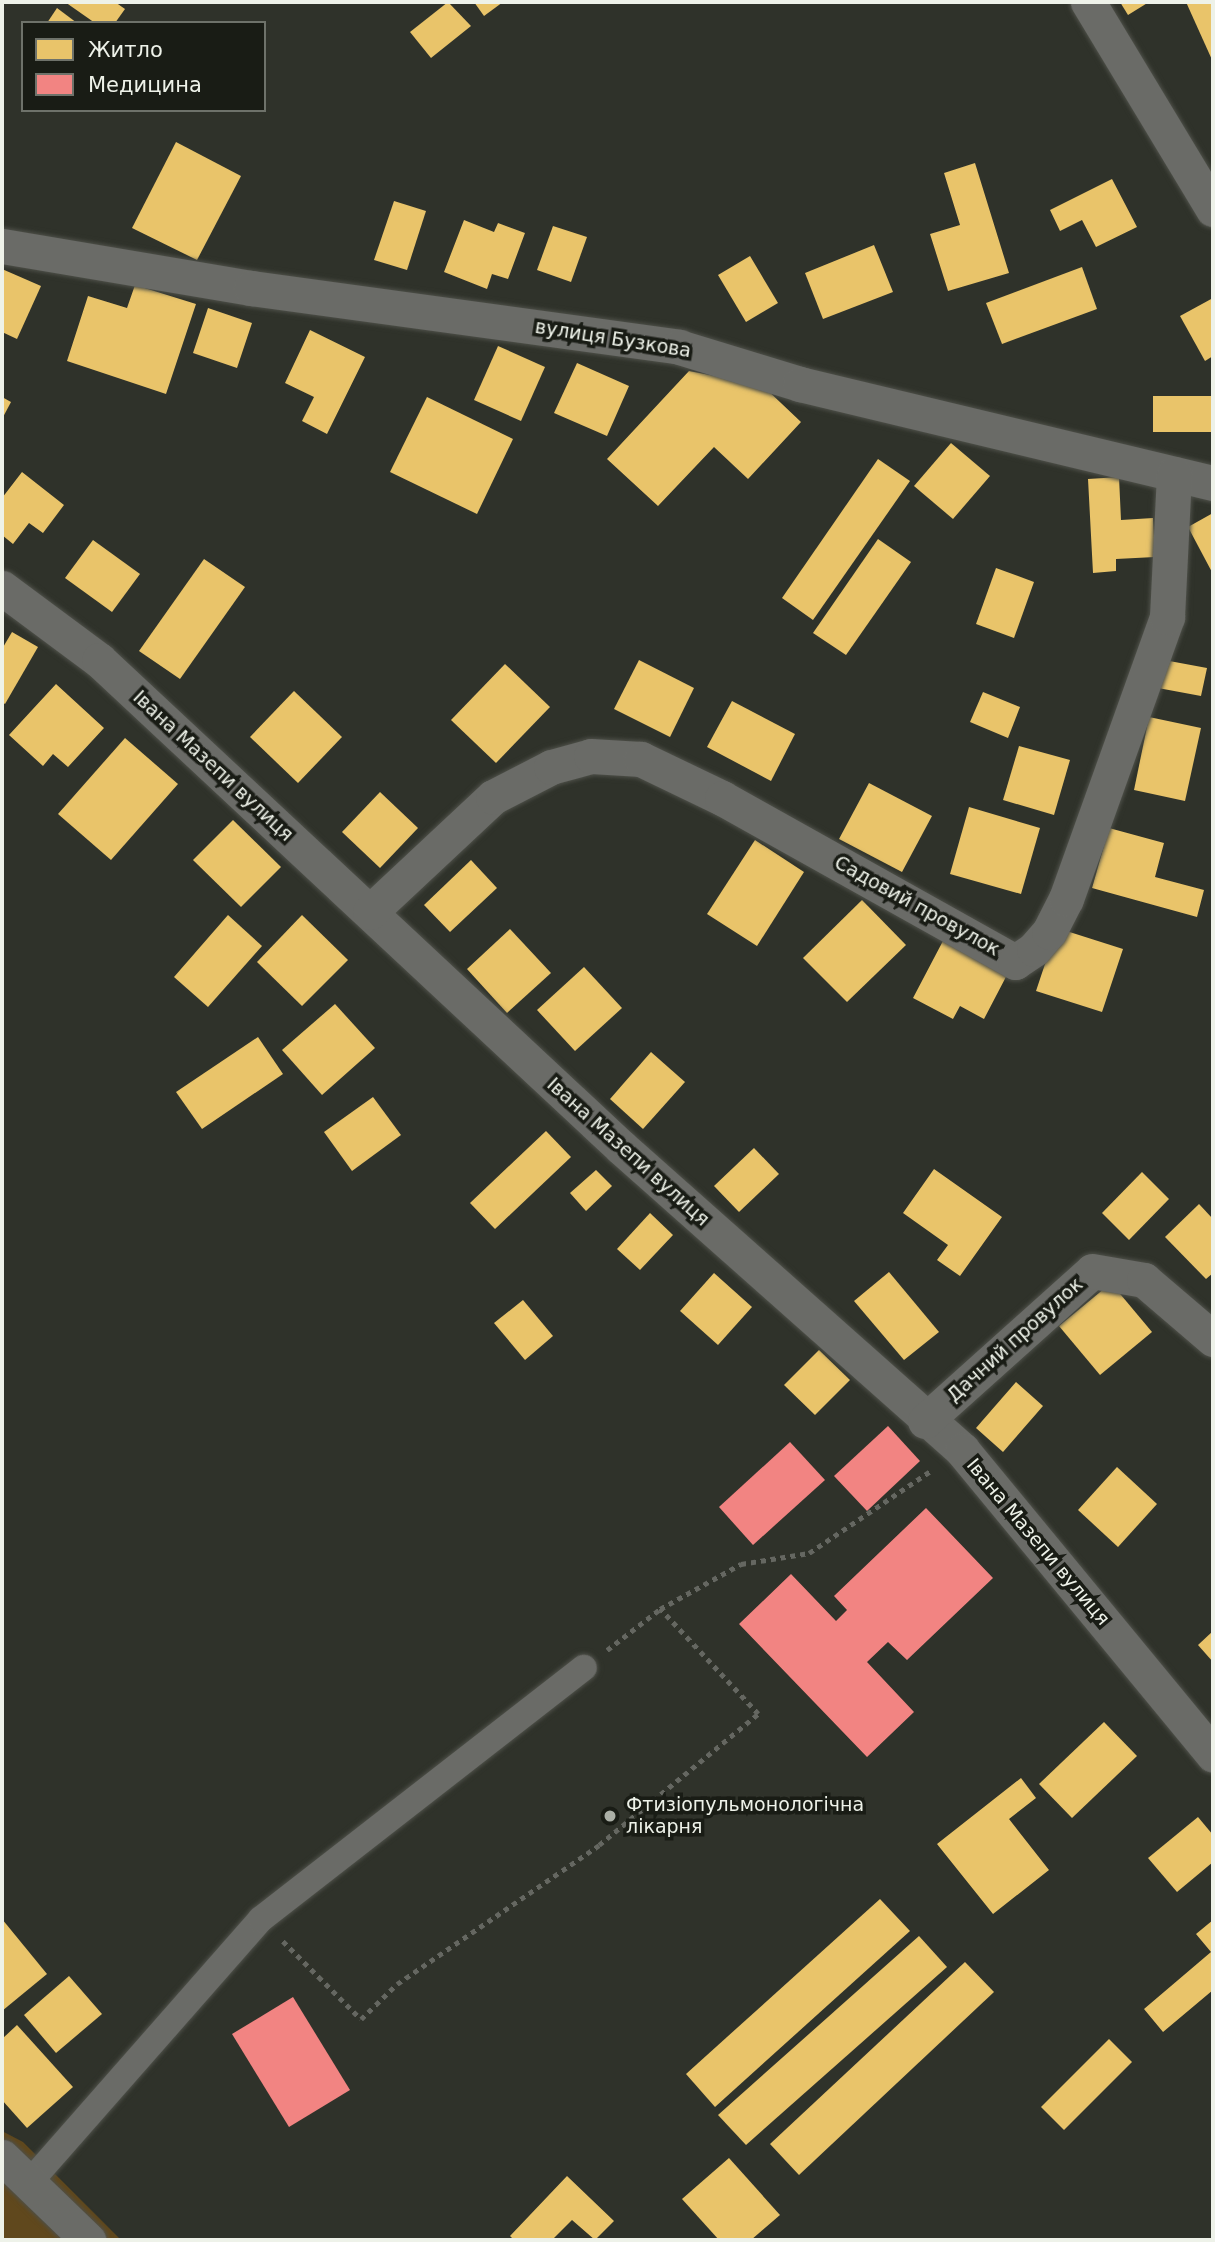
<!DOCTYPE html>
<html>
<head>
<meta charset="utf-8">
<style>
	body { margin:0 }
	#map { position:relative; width:1215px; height:2242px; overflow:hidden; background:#2f322a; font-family:"DejaVu Sans",sans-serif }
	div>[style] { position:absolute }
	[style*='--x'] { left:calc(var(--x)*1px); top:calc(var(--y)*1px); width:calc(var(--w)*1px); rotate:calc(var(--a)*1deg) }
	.green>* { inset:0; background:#60481d }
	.homes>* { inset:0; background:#e9c46a }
	.health>* { inset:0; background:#f28482 }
	.path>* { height:4.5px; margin-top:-2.25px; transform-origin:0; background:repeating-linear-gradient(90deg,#656761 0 5px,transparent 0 10px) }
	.roads { filter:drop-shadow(0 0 2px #4e5049) drop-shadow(0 0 2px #4e5049) }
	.pedestrian>* { height:26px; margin:-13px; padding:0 13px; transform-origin:13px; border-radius:13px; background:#6a6b67 }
	.minor>* { height:35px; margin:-17.5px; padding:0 17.5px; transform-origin:17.5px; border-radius:17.5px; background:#6a6b67 }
	.dots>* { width:19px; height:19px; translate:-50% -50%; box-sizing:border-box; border:4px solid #191c15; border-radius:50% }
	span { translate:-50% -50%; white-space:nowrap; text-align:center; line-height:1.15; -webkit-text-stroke:7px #191c15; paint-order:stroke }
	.street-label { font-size:19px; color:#eef2e9 }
	.poi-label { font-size:19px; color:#eef2e9 }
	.left { translate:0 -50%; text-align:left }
	.frame { position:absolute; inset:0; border:4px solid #eef2e9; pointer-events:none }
	.legend { position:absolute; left:21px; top:21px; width:245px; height:91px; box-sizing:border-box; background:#191c15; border:2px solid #6e726a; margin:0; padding:9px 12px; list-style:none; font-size:21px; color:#eef2e9 }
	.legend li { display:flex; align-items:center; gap:14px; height:35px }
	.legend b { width:35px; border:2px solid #6e726a }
</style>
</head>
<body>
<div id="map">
	<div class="green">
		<div style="clip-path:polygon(2px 2131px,23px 2142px,121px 2240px,2px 2240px)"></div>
	</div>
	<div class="homes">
		<div style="clip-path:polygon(65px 2px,115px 2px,125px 9px,115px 23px,95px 23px)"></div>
		<div style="clip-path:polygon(448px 2px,471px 26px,431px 58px,410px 32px)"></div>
		<div style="clip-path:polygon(474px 2px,503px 2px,484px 16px)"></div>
		<div style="clip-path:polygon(1120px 2px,1149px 2px,1128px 15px)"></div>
		<div style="clip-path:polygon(1186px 2px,1213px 2px,1213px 62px)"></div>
		<div style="clip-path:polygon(57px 8px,77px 23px,47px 23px)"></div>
		<div style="clip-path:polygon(176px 142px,241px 176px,197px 260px,132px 228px)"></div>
		<div style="clip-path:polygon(975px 163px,1009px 273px,948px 291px,930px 234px,960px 225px,944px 173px)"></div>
		<div style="clip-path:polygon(1112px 179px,1137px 227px,1096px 247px,1082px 220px,1060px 231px,1050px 210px)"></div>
		<div style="clip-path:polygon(394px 201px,426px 211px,407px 270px,374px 260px)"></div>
		<div style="clip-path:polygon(464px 220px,494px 232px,498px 223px,525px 233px,508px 279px,492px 274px,487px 289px,444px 272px)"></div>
		<div style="clip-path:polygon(553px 226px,587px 237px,571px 282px,537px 270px)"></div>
		<div style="clip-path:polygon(874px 245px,893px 292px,823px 319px,805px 273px)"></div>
		<div style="clip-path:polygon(750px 256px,778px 303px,746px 322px,718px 275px)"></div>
		<div style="clip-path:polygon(1082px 267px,1097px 309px,1002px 344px,986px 303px)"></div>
		<div style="clip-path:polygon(2px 269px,41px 286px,17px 339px,2px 332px)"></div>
		<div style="clip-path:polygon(135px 285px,196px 304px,166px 394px,67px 361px,88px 296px,127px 308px)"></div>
		<div style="clip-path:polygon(1213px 298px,1213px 356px,1205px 361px,1180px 316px)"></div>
		<div style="clip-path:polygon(208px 308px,252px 323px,237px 368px,193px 353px)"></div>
		<div style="clip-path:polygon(310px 330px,365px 357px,327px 434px,302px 421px,314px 397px,285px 383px)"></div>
		<div style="clip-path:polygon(498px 346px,545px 367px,521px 421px,474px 400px)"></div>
		<div style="clip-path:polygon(577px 363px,629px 386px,607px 436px,554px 413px)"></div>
		<div style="clip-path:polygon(689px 371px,762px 385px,801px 422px,748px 479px,714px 447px,658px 506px,607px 459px)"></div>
		<div style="clip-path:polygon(1153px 396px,1213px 396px,1213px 432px,1153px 432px)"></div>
		<div style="clip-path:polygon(2px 397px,11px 402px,2px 419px)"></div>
		<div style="clip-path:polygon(427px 397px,513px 439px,477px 514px,390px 472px)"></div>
		<div style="clip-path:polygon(951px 443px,990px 476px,953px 519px,914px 486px)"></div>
		<div style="clip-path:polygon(878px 459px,910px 481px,813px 620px,782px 598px)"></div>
		<div style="clip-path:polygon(22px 472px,64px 505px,43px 533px,29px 523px,13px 544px,2px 535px,2px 498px)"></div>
		<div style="clip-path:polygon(1119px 477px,1121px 520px,1153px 518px,1155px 557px,1116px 559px,1116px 571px,1093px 573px,1088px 479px)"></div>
		<div style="clip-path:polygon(1213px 513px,1213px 574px,1188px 527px)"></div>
		<div style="clip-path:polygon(878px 539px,911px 562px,846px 655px,813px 633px)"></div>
		<div style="clip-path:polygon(93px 540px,140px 574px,112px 612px,65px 578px)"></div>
		<div style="clip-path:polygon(204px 559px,245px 587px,180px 679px,139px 651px)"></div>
		<div style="clip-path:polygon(996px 568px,1034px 582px,1014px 638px,976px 624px)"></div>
		<div style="clip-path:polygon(12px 632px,38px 647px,5px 704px,2px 702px,2px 649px)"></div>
		<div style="clip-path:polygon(639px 660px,694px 688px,670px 737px,614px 709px)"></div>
		<div style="clip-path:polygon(1164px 660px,1207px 668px,1201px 696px,1158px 688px)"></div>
		<div style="clip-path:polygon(505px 664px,550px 707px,496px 763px,451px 720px)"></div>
		<div style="clip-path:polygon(56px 684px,104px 728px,68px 767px,53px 754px,43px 766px,9px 735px)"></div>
		<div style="clip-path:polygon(294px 691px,342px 737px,298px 783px,250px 737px)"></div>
		<div style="clip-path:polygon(983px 692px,1020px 707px,1008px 738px,970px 722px)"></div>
		<div style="clip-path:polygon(732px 701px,795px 734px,771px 781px,707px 747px)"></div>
		<div style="clip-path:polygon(1149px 717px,1201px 728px,1185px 801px,1134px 790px)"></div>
		<div style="clip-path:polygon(125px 738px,178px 784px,111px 860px,58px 814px)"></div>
		<div style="clip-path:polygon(1019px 746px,1070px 760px,1054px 815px,1003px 800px)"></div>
		<div style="clip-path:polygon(869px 783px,932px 816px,902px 872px,839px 839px)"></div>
		<div style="clip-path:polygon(380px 792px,418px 828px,380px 868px,342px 832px)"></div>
		<div style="clip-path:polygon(969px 807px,1040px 828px,1021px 894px,950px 874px)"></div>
		<div style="clip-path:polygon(233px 820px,281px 867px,241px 907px,193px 860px)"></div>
		<div style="clip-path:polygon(1109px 828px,1164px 843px,1155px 877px,1204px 890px,1197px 917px,1092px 888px)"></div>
		<div style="clip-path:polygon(755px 840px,804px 872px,757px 946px,707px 914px)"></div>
		<div style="clip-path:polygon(471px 860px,497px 888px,450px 932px,424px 905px)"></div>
		<div style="clip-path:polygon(862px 900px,906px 945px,847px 1002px,803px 958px)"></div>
		<div style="clip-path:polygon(228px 915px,262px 946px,208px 1007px,174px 977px)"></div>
		<div style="clip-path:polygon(302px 915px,348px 960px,302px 1006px,257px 962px)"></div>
		<div style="clip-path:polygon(1057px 928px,1123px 949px,1102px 1012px,1036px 991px)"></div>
		<div style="clip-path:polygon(510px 929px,551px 973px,507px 1013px,467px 969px)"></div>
		<div style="clip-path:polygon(944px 939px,1008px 973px,984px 1019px,960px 1006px,953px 1019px,913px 998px)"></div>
		<div style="clip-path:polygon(584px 967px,622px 1008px,575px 1051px,537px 1010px)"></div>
		<div style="clip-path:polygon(335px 1004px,375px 1048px,322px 1095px,282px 1050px)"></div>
		<div style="clip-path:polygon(258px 1037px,283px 1074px,202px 1129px,176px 1092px)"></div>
		<div style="clip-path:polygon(651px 1052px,685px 1082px,643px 1129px,610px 1099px)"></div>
		<div style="clip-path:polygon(373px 1097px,401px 1135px,352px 1171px,324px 1132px)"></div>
		<div style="clip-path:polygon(546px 1131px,571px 1157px,495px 1229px,470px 1203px)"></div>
		<div style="clip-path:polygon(754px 1148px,779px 1174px,739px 1212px,714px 1186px)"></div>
		<div style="clip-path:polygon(934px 1169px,1002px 1217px,960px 1276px,937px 1260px,948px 1245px,903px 1213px)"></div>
		<div style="clip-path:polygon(596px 1170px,612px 1186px,586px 1211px,570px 1193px)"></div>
		<div style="clip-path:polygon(1142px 1172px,1169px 1199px,1129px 1240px,1102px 1213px)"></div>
		<div style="clip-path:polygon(1199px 1204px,1213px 1219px,1213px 1273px,1206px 1279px,1165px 1237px)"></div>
		<div style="clip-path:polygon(650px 1213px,673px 1235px,640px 1270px,617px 1249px)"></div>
		<div style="clip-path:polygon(889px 1272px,939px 1332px,904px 1360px,854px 1301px)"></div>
		<div style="clip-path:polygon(714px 1273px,752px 1307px,718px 1345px,680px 1311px)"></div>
		<div style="clip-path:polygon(1111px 1283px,1152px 1332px,1100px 1375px,1059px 1326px)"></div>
		<div style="clip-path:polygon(523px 1300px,553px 1336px,525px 1360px,494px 1323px)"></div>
		<div style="clip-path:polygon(819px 1350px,850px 1380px,815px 1415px,784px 1385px)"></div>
		<div style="clip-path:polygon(1016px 1382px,1043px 1406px,1003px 1452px,976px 1428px)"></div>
		<div style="clip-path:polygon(1117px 1467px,1157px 1504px,1118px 1547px,1078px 1510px)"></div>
		<div style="clip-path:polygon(1213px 1631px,1213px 1662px,1198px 1645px)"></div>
		<div style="clip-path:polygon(1104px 1722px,1137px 1756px,1072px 1818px,1039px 1784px)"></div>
		<div style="clip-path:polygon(1021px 1778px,1036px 1798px,1009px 1819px,1049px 1870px,993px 1914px,937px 1844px)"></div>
		<div style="clip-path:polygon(1198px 1817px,1213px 1835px,1213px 1862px,1177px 1892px,1148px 1858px)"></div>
		<div style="clip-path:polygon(880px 1899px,910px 1931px,715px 2107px,686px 2074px)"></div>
		<div style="clip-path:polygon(2px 1919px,47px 1974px,2px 2011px)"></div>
		<div style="clip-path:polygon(1213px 1920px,1213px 1990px,1163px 2032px,1144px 2009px,1211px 1952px,1196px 1934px)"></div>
		<div style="clip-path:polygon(919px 1936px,947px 1967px,746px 2145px,718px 2115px)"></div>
		<div style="clip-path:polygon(965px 1962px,994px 1992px,799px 2175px,770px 2144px)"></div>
		<div style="clip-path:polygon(69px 1976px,102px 2014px,56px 2053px,24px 2015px)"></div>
		<div style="clip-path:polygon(17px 2025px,73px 2087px,27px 2128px,2px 2100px,2px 2039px)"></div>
		<div style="clip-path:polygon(1109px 2039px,1132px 2062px,1064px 2130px,1041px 2107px)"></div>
		<div style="clip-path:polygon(729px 2158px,780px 2215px,751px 2240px,719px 2240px,682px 2199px)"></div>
		<div style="clip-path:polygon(567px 2176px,614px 2221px,595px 2240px,572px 2220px,552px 2240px,514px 2240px,510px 2236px)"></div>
	</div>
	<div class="health">
		<div style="clip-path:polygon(888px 1426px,920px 1461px,867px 1511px,834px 1476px)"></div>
		<div style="clip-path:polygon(790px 1442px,825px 1480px,753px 1545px,719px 1507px)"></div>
		<div style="clip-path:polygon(926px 1508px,993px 1578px,907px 1660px,888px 1642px,867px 1662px,914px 1712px,867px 1757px,739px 1624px,791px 1574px,836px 1621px,847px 1610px,834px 1596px)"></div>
		<div style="clip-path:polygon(293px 1997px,350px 2090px,289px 2127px,232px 2034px)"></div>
	</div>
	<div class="path">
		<div style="--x:607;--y:1650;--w:67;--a:-37.7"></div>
		<div style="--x:660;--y:1609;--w:93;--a:-29.1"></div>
		<div style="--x:741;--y:1564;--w:69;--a:-9.2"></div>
		<div style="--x:809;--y:1553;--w:148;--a:-34"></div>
		<div style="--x:283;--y:1941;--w:110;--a:45"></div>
		<div style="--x:361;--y:2019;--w:50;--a:-44.2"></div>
		<div style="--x:397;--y:1984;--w:245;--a:-34.5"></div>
		<div style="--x:599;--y:1845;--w:206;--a:-39.5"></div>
		<div style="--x:758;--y:1714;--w:144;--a:-133"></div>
	</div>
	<div class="roads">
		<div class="pedestrian">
			<div style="--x:29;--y:2183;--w:351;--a:-48.7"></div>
			<div style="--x:261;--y:1919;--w:409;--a:-37.9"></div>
		</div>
		<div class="minor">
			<div style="--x:1088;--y:2;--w:242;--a:58.9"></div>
			<div style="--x:2;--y:246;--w:253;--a:9.6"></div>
			<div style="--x:251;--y:288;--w:432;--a:7.8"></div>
			<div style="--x:679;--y:347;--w:127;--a:17"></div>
			<div style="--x:800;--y:384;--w:425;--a:13.5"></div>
			<div style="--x:2;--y:588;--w:121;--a:36.6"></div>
			<div style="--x:99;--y:660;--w:715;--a:43.02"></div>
			<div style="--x:622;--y:1148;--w:455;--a:41.6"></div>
			<div style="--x:962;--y:1450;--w:395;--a:50.5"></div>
			<div style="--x:370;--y:912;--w:168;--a:-43.1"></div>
			<div style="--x:493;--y:797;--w:65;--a:-27.3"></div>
			<div style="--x:551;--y:767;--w:41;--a:-15.4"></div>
			<div style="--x:591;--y:756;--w:50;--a:3.4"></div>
			<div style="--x:641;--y:759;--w:90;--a:25.7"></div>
			<div style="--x:722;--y:798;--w:336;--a:29.2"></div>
			<div style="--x:1015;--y:962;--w:23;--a:-34"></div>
			<div style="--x:1034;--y:949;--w:23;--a:-49"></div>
			<div style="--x:1049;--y:932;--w:37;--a:-63"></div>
			<div style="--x:1066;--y:899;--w:300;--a:-70.3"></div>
			<div style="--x:1167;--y:617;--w:143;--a:-87.2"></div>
			<div style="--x:925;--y:1421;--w:224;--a:-41.9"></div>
			<div style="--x:1092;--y:1271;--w:53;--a:9.8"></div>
			<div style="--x:1144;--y:1280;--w:91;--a:40.5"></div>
			<div style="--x:2;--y:2157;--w:120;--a:44"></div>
		</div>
	</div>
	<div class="dots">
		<div style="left:610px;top:1816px;background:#abafa6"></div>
	</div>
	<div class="street-label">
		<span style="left:613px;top:339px;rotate:9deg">вулиця Бузкова</span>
		<span style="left:213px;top:766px;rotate:43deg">Івана Мазепи вулиця</span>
		<span style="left:917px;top:906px;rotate:29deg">Садовий провулок</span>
		<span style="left:628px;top:1152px;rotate:42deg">Івана Мазепи вулиця</span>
		<span style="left:1015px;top:1340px;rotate:-42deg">Дачний провулок</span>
		<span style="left:1038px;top:1542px;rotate:50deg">Івана Мазепи вулиця</span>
	</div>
	<div class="poi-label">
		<span class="left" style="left:626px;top:1816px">Фтизіопульмонологічна<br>лікарня</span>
	</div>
	<div class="frame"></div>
	<ul class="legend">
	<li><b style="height:19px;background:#e9c46a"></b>Житло</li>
	<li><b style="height:19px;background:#f28482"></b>Медицина</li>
	</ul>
</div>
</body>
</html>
